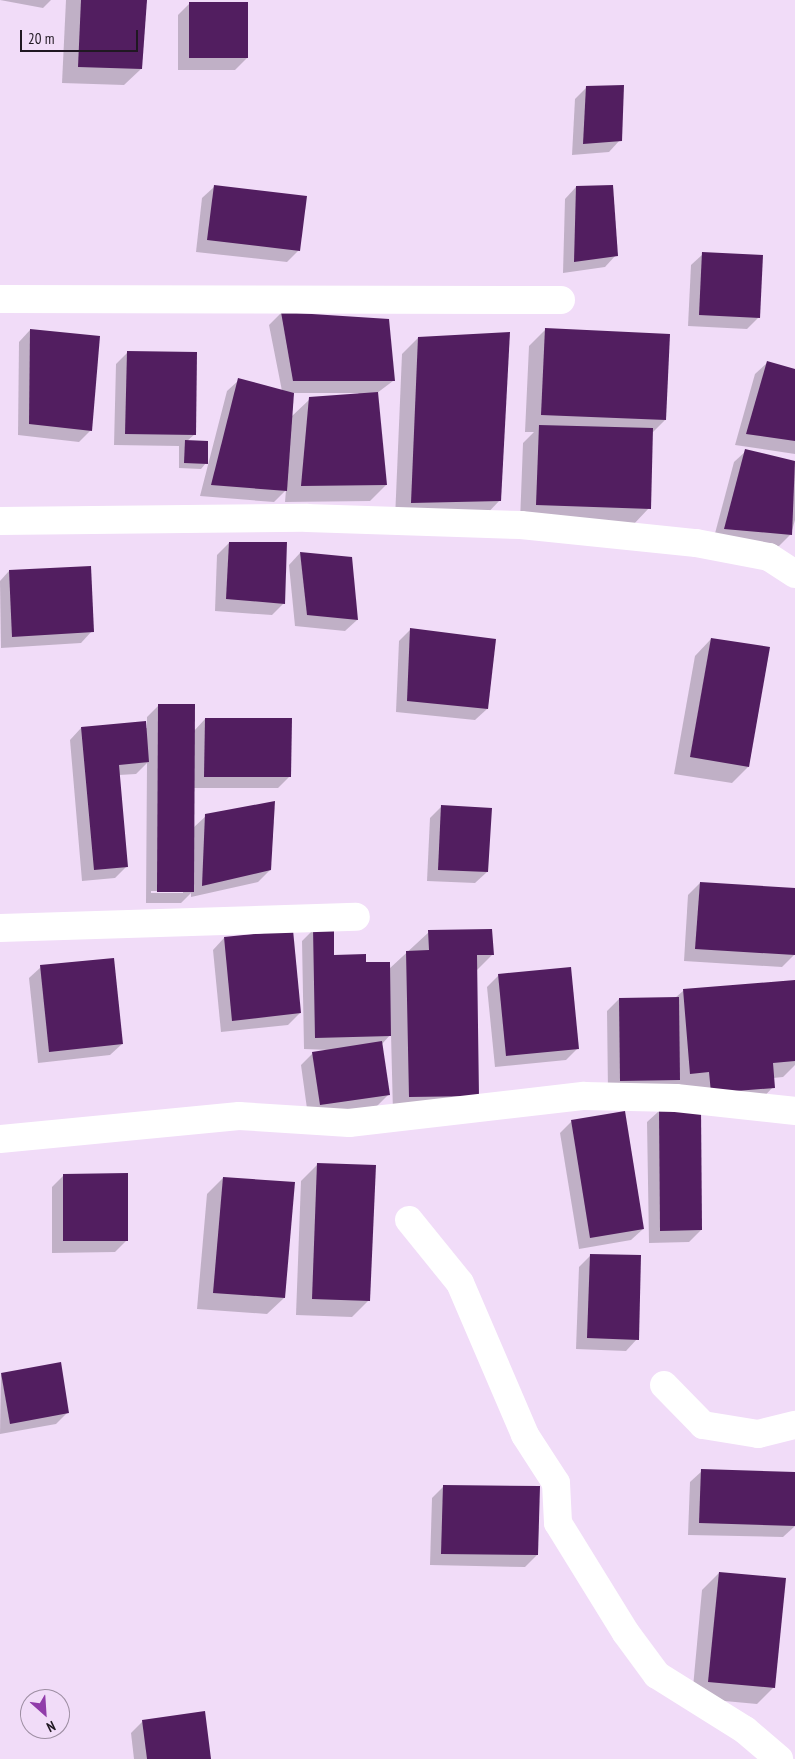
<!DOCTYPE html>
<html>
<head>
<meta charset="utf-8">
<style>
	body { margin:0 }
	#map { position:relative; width:795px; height:1759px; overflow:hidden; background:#f1dcf8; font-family:"PT Sans Narrow",sans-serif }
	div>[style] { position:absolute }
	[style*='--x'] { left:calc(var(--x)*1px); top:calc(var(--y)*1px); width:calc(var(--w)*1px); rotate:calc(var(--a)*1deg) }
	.shadow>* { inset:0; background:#0003 }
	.building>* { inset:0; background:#521e60 }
	.minor>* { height:28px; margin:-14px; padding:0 14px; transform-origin:14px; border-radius:14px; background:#fff }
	span { translate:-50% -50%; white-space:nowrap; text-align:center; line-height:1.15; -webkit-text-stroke:5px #f1dcf8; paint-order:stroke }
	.north { position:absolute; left:20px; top:1689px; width:50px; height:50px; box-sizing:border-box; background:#f1dcf8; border:1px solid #9d8ea2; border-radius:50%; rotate:154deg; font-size:14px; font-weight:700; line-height:20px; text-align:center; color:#201822 }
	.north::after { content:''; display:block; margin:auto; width:18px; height:22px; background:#913caa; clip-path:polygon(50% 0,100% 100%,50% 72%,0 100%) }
	.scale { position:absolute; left:20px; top:30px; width:118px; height:22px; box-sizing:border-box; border:2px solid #201822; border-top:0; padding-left:6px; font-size:15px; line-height:18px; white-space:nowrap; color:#201822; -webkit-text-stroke:4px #f1dcf8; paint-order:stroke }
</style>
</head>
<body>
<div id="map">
	<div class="shadow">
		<div style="clip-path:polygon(0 0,51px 0,43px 8px)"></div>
		<div style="clip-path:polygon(66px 0,146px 0,141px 69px,124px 85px,62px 83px)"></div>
		<div style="clip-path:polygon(190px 3px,247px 58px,235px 70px,178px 70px,178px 15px)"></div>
		<div style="clip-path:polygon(587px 87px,620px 140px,609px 152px,572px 155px,575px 99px)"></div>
		<div style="clip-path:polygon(214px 187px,299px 250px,287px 262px,196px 252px,202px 198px)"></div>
		<div style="clip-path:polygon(576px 187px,616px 255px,605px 267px,563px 273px,565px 199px)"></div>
		<div style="clip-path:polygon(703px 254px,759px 317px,747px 329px,688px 326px,691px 265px)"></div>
		<div style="clip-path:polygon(evenodd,281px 313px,388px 321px,393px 381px,377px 393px,386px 485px,370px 501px,285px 502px,286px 490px,274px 502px,200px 496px,227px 391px,239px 380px,282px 391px,269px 325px,281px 313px,293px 393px,358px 393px,359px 394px,310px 399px,291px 417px,293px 393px)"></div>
		<div style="clip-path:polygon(30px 330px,91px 430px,79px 442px,18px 435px,19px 342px)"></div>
		<div style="clip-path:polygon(545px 330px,665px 420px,652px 433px,649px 508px,633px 525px,520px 522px,523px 443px,534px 432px,525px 432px,529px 346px)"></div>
		<div style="clip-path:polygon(418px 338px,500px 500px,484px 517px,395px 519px,402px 354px)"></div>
		<div style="clip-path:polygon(127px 353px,195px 434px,187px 441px,206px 463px,201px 469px,179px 468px,179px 446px,114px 445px,116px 364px)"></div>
		<div style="clip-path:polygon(767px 363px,795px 371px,795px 454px,735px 445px,755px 374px)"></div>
		<div style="clip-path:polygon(746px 451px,795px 462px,795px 520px,791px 534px,779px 546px,713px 541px,734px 462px)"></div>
		<div style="clip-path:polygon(229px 543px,284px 603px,272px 615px,215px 611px,217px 555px)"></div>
		<div style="clip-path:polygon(300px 553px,357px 620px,345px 631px,295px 626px,289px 565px)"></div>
		<div style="clip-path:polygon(9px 571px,92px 631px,81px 643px,1px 648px,0 581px)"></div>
		<div style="clip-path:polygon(411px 629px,487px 709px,475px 720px,396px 712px,399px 641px)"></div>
		<div style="clip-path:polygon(711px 639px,748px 767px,732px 783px,674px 774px,695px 656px)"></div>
		<div style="clip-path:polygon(evenodd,159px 705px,194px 731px,205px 719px,290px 776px,278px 788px,193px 788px,193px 828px,206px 816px,270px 870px,258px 882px,191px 897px,191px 893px,181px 903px,146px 903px,147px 763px,136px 774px,119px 775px,127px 866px,115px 878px,82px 881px,70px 740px,81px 728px,147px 728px,147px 717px,159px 705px,151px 891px,183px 891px,183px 893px,151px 893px,151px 891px)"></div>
		<div style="clip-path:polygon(442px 806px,487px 872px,475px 883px,427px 881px,430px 818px)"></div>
		<div style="clip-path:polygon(700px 883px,795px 890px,794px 955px,782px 967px,684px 961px,688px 895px)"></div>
		<div style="clip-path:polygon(314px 929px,333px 956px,389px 969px,429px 932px,492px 955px,476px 971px,478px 1095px,393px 1113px,391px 1034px,382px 1044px,388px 1095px,377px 1106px,308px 1116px,301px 1065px,313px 1053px,330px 1050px,304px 1049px,302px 941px)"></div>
		<div style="clip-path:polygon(224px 938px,300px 1013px,288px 1025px,221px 1032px,213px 950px)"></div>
		<div style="clip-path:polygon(41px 967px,122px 1044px,110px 1055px,38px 1063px,29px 978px)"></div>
		<div style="clip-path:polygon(499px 975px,578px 1048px,566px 1060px,495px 1067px,487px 987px)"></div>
		<div style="clip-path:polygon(683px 991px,795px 996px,795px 1065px,783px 1077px,773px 1078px,773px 1087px,757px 1104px,700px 1109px,701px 1230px,689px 1242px,649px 1243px,647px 1122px,659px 1111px,608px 1092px,607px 1011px,619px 999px,675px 998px)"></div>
		<div style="clip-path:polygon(572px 1121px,643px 1229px,631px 1240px,579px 1249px,560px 1133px)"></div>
		<div style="clip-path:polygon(317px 1165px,369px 1300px,352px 1317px,296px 1315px,301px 1181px)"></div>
		<div style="clip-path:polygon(64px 1175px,126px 1241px,115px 1252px,52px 1253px,52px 1187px)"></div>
		<div style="clip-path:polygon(223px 1178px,284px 1298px,267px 1314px,197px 1309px,207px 1194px)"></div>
		<div style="clip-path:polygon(591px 1255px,637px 1339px,626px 1351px,576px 1349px,579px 1267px)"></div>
		<div style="clip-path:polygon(1px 1374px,68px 1412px,56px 1424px,0 1434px)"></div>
		<div style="clip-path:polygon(702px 1471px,795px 1473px,795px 1526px,783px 1537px,688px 1535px,690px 1482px)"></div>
		<div style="clip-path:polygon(444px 1486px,537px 1555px,525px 1567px,430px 1565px,432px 1498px)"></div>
		<div style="clip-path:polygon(719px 1573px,774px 1687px,757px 1704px,692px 1698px,702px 1590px)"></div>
		<div style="clip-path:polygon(143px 1721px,210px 1759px,134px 1759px,131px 1733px)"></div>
	</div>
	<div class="building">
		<div style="clip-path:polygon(81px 0,147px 0,142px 69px,78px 67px)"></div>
		<div style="clip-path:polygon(189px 2px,248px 2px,248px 58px,189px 58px)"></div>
		<div style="clip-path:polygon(624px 85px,622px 141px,583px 144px,586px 86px)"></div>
		<div style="clip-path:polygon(214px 185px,307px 196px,300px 251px,207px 240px)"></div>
		<div style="clip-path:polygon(613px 185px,618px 256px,574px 262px,576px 186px)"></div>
		<div style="clip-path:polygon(702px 252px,763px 255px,760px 318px,699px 315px)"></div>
		<div style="clip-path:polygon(281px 312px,389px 319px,395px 381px,293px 381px)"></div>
		<div style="clip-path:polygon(545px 328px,670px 334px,666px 420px,541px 415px)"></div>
		<div style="clip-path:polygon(30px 329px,100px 336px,92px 431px,29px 424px)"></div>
		<div style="clip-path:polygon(510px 332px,501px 501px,411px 503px,418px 337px)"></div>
		<div style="clip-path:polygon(127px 351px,197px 352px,196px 435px,125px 434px)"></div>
		<div style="clip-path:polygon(767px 361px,795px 369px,795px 441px,746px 434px)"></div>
		<div style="clip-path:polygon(238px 378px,294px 393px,287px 491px,211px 485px)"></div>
		<div style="clip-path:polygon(378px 392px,387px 485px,301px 486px,309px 397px)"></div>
		<div style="clip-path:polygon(539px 425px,653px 428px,651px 509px,536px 505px)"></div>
		<div style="clip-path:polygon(185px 440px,208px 441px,208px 464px,184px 463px)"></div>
		<div style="clip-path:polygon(745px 449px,795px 461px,792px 535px,724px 529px)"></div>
		<div style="clip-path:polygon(229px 542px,287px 542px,285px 604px,226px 599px)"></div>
		<div style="clip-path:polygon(300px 552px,352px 557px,358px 620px,307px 615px)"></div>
		<div style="clip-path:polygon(91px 566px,94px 632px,12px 637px,9px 570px)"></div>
		<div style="clip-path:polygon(410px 628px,496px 639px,488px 709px,407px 701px)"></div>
		<div style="clip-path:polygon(711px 638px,770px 647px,749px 767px,690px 757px)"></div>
		<div style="clip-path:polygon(158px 704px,195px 704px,194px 892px,157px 892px)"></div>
		<div style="clip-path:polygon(205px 718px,292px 718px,291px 777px,204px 777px)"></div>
		<div style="clip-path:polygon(146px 721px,149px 762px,119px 765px,128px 867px,94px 870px,81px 727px)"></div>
		<div style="clip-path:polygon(275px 801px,271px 870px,202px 886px,205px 814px)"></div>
		<div style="clip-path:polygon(441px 805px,492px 808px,488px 872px,438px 870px)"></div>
		<div style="clip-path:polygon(700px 882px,795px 888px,795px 955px,695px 949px)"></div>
		<div style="clip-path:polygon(313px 928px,334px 928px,334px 955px,366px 954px,366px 962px,390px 962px,391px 1036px,315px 1038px)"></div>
		<div style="clip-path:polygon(492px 929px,494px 955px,477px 955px,479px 1096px,409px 1097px,406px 951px,429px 950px,428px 930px)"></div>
		<div style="clip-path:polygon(293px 930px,301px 1013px,232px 1021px,224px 937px)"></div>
		<div style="clip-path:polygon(114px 958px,123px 1044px,49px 1052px,40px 965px)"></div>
		<div style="clip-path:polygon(571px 967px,579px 1049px,506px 1056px,498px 974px)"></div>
		<div style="clip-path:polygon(795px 980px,795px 1061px,773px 1063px,775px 1088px,711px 1093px,709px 1072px,690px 1074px,683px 989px)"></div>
		<div style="clip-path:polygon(679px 997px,680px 1080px,620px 1081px,619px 998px)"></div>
		<div style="clip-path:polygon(382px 1041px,390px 1095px,320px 1105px,312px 1052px)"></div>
		<div style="clip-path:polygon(701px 1108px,702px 1230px,660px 1231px,659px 1109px)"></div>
		<div style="clip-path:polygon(625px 1111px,644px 1229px,590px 1238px,571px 1120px)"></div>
		<div style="clip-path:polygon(317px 1163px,376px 1165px,370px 1301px,312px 1299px)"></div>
		<div style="clip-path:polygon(128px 1173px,128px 1241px,63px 1241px,63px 1174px)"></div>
		<div style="clip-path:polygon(223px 1177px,295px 1182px,285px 1298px,213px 1293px)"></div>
		<div style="clip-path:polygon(590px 1254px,641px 1255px,639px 1340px,587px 1338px)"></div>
		<div style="clip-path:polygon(61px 1362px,69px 1413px,10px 1424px,1px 1373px)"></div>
		<div style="clip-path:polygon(701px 1469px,795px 1472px,795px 1526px,699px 1523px)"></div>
		<div style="clip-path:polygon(443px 1485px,540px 1486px,538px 1555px,441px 1554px)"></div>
		<div style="clip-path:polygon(719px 1572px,786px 1578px,775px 1688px,708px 1682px)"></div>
		<div style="clip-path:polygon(205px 1711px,211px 1759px,147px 1759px,142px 1720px)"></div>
	</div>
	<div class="minor">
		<div style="--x:0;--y:299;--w:561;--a:0.1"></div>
		<div style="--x:0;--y:521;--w:307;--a:-0.6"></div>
		<div style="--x:307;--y:518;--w:214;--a:1.9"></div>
		<div style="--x:521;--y:525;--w:176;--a:5.9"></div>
		<div style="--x:696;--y:543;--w:74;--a:10.9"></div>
		<div style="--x:769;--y:557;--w:31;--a:33"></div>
		<div style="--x:0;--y:928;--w:356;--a:-1.8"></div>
		<div style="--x:0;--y:1139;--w:240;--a:-5.5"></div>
		<div style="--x:239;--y:1116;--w:110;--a:3.6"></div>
		<div style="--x:349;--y:1123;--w:237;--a:-6.6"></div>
		<div style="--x:584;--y:1096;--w:92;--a:1.2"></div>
		<div style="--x:676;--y:1098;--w:120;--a:6.2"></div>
		<div style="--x:409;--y:1220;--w:81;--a:51"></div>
		<div style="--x:460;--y:1283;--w:165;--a:66.8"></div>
		<div style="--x:525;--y:1435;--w:57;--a:57.1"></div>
		<div style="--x:556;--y:1483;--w:40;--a:87.1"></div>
		<div style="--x:558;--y:1523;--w:129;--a:58.3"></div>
		<div style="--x:626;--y:1633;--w:52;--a:53.6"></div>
		<div style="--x:657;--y:1675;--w:104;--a:32"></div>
		<div style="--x:745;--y:1730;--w:45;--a:40.5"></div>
		<div style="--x:664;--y:1385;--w:56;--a:45.7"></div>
		<div style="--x:703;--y:1425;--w:56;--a:9.3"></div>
		<div style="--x:758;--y:1434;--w:38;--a:-14"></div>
	</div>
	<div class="north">N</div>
	<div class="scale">20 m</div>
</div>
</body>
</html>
